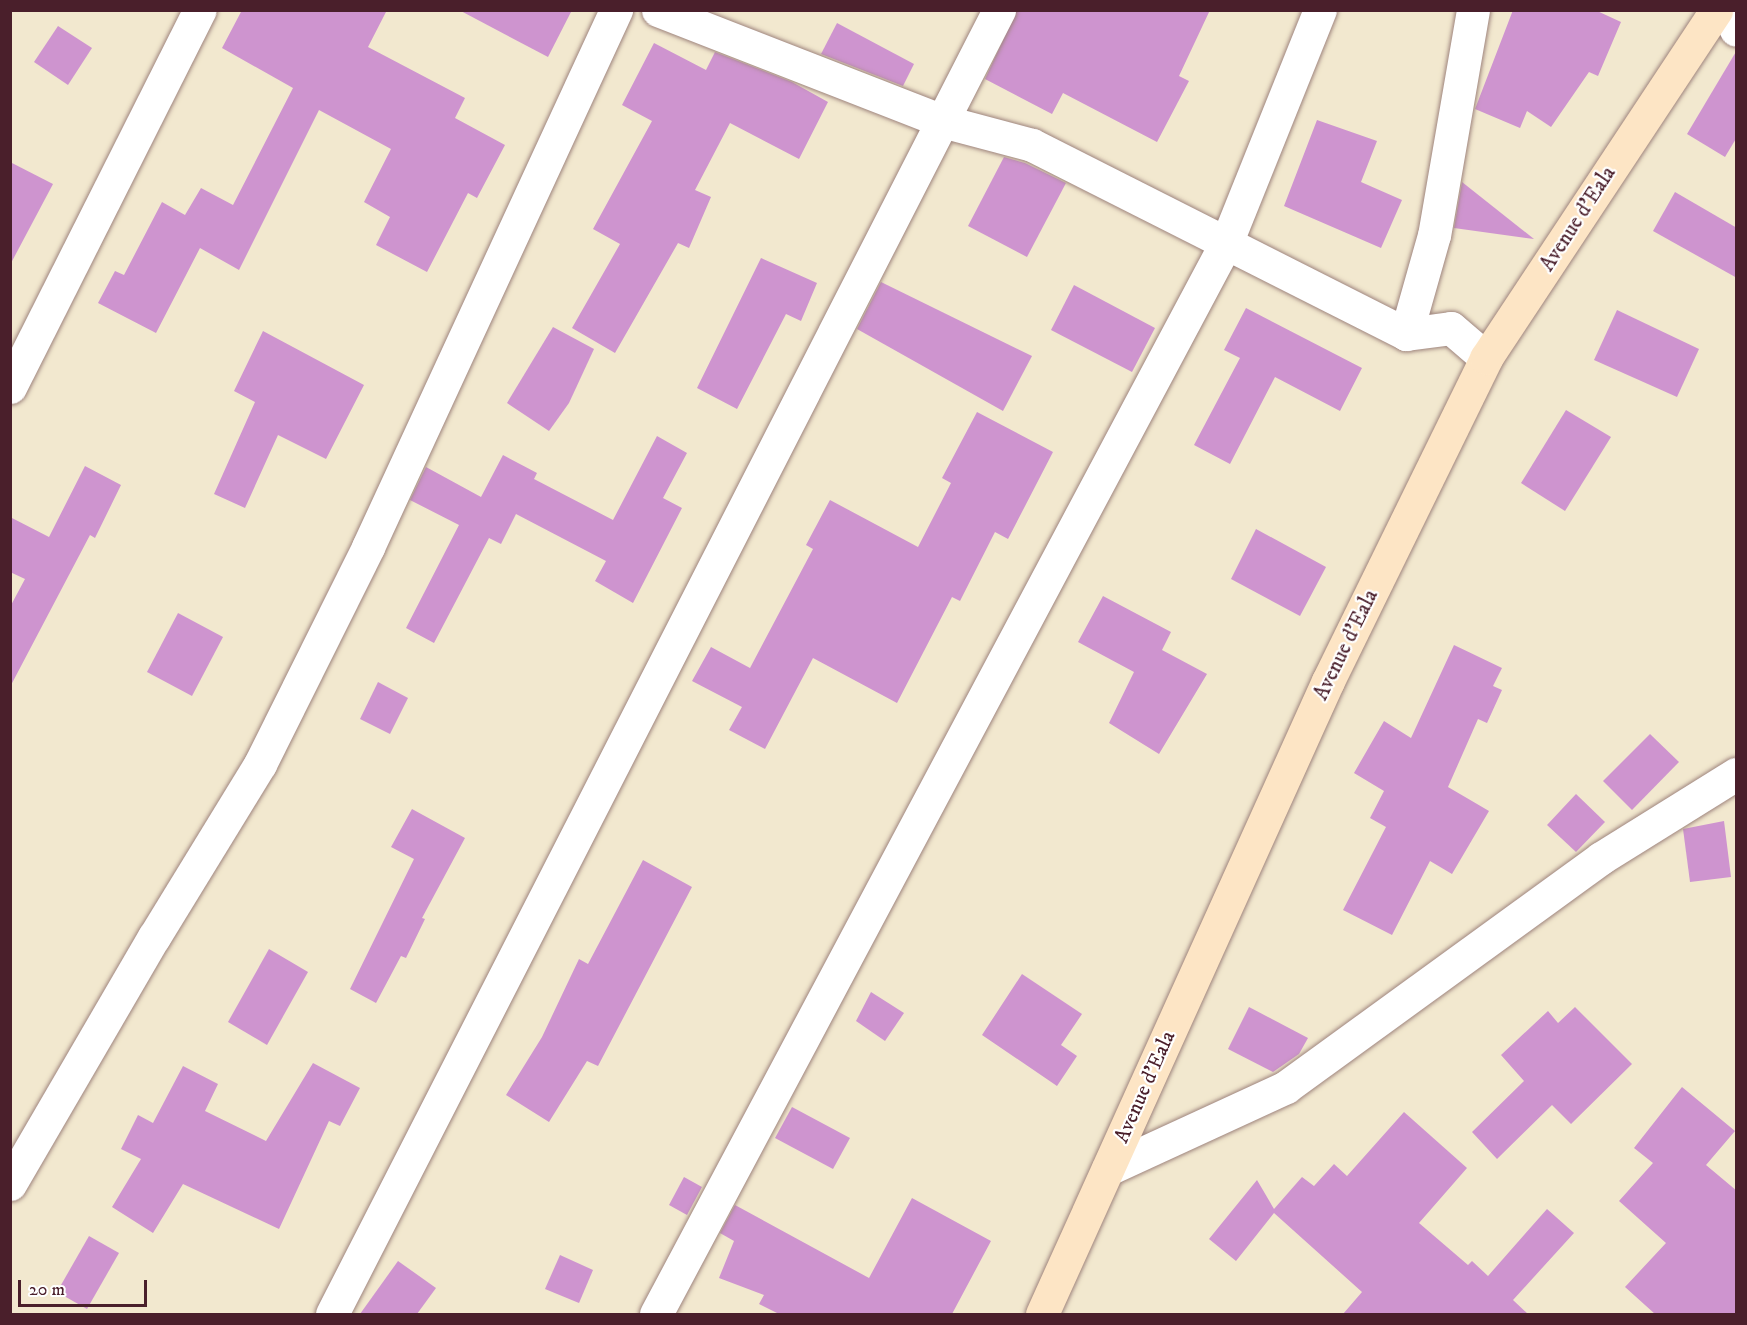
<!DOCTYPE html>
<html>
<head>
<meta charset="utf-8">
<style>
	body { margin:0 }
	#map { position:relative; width:1747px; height:1325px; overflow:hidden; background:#f2e8cf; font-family:"IM FELL DW Pica",serif }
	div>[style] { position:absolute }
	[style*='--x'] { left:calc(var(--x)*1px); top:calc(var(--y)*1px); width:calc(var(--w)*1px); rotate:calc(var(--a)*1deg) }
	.building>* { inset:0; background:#ce94cf }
	.roads { filter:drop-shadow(0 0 2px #9e847d) drop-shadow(0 0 2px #9e847d) }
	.street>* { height:33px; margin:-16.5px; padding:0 16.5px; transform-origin:16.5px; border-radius:16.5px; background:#fff }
	.secondary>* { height:33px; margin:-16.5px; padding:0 16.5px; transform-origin:16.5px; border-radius:16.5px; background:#fde5c5 }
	span { translate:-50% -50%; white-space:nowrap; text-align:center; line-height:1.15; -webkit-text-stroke:4.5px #fff; paint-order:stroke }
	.street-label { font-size:21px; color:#4a1f2b }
	.frame { position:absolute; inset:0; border:12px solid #4a1f2b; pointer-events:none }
	.scale { position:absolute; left:18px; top:1280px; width:129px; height:27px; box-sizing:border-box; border:3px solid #4a1f2b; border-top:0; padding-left:8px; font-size:18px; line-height:21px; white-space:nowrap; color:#4a1f2b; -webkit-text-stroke:4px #fff; paint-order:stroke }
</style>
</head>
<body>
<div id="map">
	<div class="building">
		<div style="clip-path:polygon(242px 10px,387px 10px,368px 47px,465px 98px,455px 118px,505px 145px,477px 198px,468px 193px,427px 272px,376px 245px,390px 217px,364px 202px,391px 149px,319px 110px,239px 270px,200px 248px,156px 333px,98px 303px,115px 271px,124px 275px,162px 202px,185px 215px,201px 188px,233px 205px,293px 88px,222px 48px)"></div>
		<div style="clip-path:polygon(459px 10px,572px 10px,548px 57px)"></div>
		<div style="clip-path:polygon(1017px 10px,1210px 10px,1179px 76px,1189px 81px,1157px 142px,1063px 93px,1052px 114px,985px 79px)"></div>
		<div style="clip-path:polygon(1513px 10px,1595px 10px,1621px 22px,1598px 76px,1589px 72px,1551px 127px,1527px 111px,1520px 128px,1475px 109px)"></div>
		<div style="clip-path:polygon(837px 23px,914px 64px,903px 86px,821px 54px)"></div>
		<div style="clip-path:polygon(58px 26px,92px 48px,68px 85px,34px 62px)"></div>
		<div style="clip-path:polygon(654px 43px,706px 70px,715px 52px,792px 82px,828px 102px,799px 159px,730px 123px,695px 190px,711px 197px,689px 248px,678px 243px,615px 353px,572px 328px,620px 244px,593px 229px,652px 121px,622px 105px)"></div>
		<div style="clip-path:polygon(1737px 50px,1737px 137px,1725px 157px,1687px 134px)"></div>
		<div style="clip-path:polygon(1317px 120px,1377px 141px,1361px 182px,1402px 200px,1381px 248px,1284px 206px)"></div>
		<div style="clip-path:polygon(1004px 157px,1025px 163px,1066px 183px,1027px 257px,968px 226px)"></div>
		<div style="clip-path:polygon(10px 162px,53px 184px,10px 265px)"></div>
		<div style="clip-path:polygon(1462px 182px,1534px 239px,1454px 228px)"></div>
		<div style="clip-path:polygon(1675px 192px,1737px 228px,1737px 278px,1653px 231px)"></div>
		<div style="clip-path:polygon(761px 258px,817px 283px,801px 321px,786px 314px,737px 409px,697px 388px)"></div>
		<div style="clip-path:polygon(881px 282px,1032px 356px,1003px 411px,857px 329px)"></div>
		<div style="clip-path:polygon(1074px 285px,1155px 328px,1132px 372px,1051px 330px)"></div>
		<div style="clip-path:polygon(1246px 308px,1362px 368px,1340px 411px,1275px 377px,1230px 464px,1194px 445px,1240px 358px,1224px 350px)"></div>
		<div style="clip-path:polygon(1617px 310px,1699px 349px,1677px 397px,1594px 360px)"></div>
		<div style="clip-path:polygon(553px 327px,594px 349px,569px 403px,549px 431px,507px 403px)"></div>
		<div style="clip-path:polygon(263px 331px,364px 385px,326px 459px,278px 435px,245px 508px,214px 494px,255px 402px,234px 391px)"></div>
		<div style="clip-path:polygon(1566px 410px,1611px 437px,1565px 511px,1521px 483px)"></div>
		<div style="clip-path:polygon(977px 412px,1053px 452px,1008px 539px,995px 532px,960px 601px,952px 597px,897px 703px,813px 658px,765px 749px,729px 730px,742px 707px,692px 681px,711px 647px,750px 668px,813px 549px,806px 545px,830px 500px,918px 547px,951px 483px,942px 478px)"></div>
		<div style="clip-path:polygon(657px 436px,687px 453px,663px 498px,682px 508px,633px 603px,595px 581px,606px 561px,516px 514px,501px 544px,489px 538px,434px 643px,406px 628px,459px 525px,410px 500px,426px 467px,481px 497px,503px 455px,537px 473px,534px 479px,613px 520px)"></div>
		<div style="clip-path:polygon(85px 466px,121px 485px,95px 538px,90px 535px,10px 687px,10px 607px,25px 579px,10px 572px,10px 517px,49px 537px)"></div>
		<div style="clip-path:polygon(1256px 529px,1326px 567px,1300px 616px,1231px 579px)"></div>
		<div style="clip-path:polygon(1103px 596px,1171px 632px,1162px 650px,1207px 674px,1159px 754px,1109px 723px,1134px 672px,1078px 642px)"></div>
		<div style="clip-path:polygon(178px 613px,223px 637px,192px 696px,147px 672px)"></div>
		<div style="clip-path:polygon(1454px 645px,1502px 668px,1493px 686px,1502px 690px,1487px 723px,1478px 719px,1448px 787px,1489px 811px,1452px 874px,1430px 861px,1392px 935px,1343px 910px,1386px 827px,1370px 818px,1384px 791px,1354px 773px,1384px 721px,1411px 738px)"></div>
		<div style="clip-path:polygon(378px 682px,408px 698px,390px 734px,360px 719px)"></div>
		<div style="clip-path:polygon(1650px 734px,1679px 762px,1632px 810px,1603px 781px)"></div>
		<div style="clip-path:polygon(1576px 794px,1605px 822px,1576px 852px,1547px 825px)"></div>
		<div style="clip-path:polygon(412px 809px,465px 838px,422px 918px,425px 919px,406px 958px,401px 956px,376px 1003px,350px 989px,414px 859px,391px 847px)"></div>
		<div style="clip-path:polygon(1724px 821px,1731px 877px,1690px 882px,1683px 829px)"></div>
		<div style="clip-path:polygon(643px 860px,692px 887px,598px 1066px,587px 1061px,549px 1122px,506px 1095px,542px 1037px,579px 959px,588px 964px)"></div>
		<div style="clip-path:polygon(269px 949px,308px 972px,267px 1045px,228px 1022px)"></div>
		<div style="clip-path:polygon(1022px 974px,1082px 1014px,1061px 1045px,1077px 1056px,1057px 1086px,982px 1035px)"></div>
		<div style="clip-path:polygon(871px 992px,904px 1013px,885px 1041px,856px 1021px)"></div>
		<div style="clip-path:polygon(1249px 1007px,1308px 1038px,1299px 1054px,1273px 1072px,1228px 1049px)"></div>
		<div style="clip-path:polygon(1575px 1007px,1632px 1064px,1571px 1124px,1552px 1105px,1497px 1159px,1472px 1132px,1524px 1081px,1501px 1055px,1548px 1011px,1558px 1023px)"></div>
		<div style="clip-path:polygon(313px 1063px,360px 1088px,340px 1126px,329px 1121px,279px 1229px,183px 1184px,153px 1233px,112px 1207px,141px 1159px,121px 1149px,138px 1115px,153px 1123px,183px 1066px,218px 1084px,205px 1111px,266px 1141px)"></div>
		<div style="clip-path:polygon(1682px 1087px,1735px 1131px,1706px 1165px,1737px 1191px,1737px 1314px,1655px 1314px,1625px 1287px,1666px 1243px,1619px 1201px,1653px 1163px,1634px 1148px)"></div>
		<div style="clip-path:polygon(792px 1107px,850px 1138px,833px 1169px,775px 1138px)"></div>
		<div style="clip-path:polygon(1404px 1112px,1467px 1168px,1419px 1223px,1468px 1265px,1472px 1261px,1488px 1276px,1547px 1209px,1574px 1233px,1513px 1300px,1528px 1314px,1343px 1314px,1362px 1292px,1274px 1213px,1236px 1261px,1209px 1239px,1257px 1180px,1274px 1209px,1302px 1177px,1314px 1186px,1334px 1164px,1347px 1176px)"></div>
		<div style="clip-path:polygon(684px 1177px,702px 1187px,687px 1215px,669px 1205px)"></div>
		<div style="clip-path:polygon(912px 1198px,991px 1241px,952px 1314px,779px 1314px,759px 1304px,764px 1295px,719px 1278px,734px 1241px,720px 1233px,735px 1205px,869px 1278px)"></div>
		<div style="clip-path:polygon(89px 1236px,119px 1253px,87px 1309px,57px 1292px)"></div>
		<div style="clip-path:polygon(560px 1255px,593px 1270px,579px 1303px,545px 1289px)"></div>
		<div style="clip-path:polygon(398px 1261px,436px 1288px,417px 1314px,360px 1314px)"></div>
	</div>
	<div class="roads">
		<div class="street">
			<div style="--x:658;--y:10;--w:305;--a:21.3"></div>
			<div style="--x:942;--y:121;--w:93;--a:14.9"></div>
			<div style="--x:1032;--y:145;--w:419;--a:26.8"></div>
			<div style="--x:1473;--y:10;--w:228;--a:99.8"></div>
			<div style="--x:1434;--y:235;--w:103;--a:105.8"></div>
			<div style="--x:1406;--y:334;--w:45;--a:-7.6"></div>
			<div style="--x:1451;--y:328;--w:46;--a:40.6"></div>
			<div style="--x:1726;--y:10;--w:22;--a:63"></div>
			<div style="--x:10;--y:387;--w:422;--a:-63.3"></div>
			<div style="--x:1108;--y:1169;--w:196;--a:-24.7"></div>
			<div style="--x:1286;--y:1087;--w:389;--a:-36"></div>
			<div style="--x:1601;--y:858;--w:159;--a:-31.9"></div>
			<div style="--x:10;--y:1184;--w:286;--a:-59.8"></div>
			<div style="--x:154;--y:937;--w:203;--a:-58.5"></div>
			<div style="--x:260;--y:764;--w:242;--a:-63.5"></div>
			<div style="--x:368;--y:547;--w:592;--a:-65.21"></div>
			<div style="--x:332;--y:1314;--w:1465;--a:-62.91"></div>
			<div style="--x:656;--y:1314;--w:1215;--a:-61.98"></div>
			<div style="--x:1227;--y:241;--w:249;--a:-68.1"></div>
		</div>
		<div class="secondary">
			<div style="--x:1042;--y:1314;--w:695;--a:-65.69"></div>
			<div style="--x:1328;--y:681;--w:360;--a:-63.9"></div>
			<div style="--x:1486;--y:358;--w:417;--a:-56.5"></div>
		</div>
	</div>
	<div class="street-label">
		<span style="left:1578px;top:219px;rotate:-57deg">Avenue d'Eala</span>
		<span style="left:1346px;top:645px;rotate:-64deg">Avenue d'Eala</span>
		<span style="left:1145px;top:1087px;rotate:-66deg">Avenue d'Eala</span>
	</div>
	<div class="frame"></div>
	<div class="scale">20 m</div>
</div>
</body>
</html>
